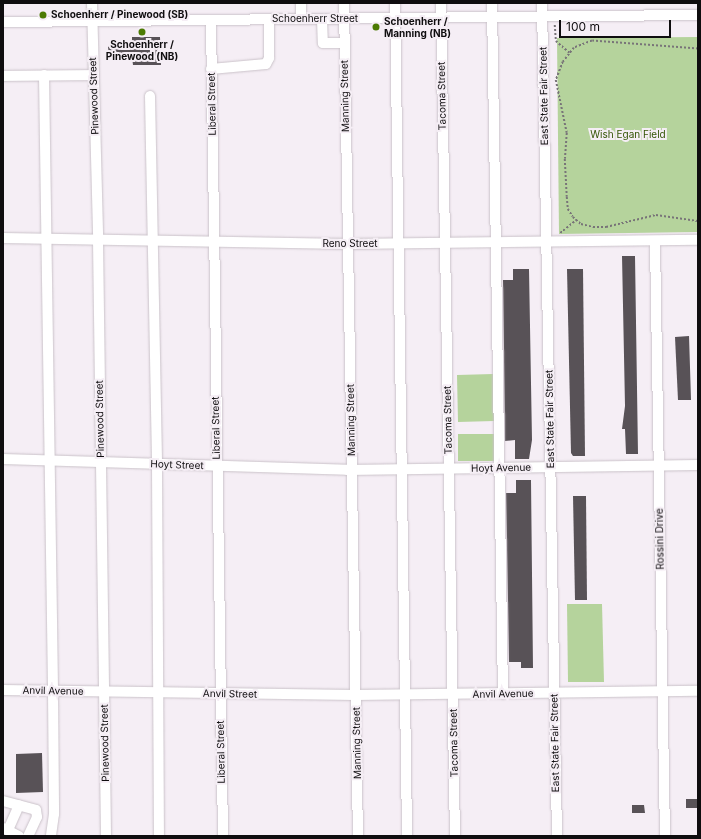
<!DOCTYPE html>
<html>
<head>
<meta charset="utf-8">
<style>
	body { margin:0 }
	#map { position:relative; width:701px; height:839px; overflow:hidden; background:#f5eef5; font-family:Inter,sans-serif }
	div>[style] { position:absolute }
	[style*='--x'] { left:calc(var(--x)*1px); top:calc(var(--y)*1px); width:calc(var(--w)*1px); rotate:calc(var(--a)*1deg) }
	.green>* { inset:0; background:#b5d39c }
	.building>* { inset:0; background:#585257 }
	.path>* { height:1.5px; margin-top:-0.75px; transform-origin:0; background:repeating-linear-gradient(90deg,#787478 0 2px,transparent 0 4px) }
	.roads { filter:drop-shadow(0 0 1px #cac2c9) drop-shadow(0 0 1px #cac2c9) }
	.minor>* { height:10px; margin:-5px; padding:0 5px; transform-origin:5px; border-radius:5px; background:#fff }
	.dots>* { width:11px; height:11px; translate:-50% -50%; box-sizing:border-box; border:2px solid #f5eef5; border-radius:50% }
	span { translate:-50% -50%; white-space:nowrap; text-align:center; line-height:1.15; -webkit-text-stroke:4px #f5eef5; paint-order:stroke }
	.poi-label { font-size:10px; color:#0f0d0f; font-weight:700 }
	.left { translate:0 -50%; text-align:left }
	.street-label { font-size:10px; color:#0f0d0f }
	.park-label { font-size:10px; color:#335404 }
	.frame { position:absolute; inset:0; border:4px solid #0f0d0f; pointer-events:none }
	.scale { position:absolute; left:559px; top:20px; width:112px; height:18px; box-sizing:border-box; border:2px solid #0f0d0f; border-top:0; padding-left:5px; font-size:12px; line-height:14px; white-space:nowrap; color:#0f0d0f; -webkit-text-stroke:3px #f5eef5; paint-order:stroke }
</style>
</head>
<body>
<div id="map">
	<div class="green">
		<div style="clip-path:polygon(698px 37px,698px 232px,559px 234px,557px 38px)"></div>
		<div style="clip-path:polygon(493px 374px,494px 421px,458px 422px,457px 375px)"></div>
		<div style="clip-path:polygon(458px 434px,497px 434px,497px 461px,458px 461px)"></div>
		<div style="clip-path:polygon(567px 604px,602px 604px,604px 682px,568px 682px)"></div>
	</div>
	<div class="building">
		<div style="clip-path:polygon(132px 37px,160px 37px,161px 65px,133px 65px,132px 57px,129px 57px,129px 54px,109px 55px,108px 47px,112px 45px,132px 45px)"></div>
		<div style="clip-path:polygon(622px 256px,635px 256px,638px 454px,626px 454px,625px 429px,622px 429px,625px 406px)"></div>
		<div style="clip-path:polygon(513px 269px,529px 269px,532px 440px,529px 459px,515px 459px,515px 440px,505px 441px,503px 280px,513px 280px)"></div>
		<div style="clip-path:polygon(567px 269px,583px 269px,585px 456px,573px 456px,571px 453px)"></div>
		<div style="clip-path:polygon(689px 336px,691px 400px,678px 400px,675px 337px)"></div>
		<div style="clip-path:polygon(516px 480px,531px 480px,533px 668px,521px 668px,521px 662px,509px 662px,506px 493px,516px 493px)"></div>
		<div style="clip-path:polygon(573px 496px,586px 496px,587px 600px,575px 600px)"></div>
		<div style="clip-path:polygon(42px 753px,43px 792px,16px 793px,16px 754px)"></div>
		<div style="clip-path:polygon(686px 799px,698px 799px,698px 808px,686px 808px)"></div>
		<div style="clip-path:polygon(632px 805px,644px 805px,645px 813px,632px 813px)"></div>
	</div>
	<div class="path">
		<div style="--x:555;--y:25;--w:16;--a:86"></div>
		<div style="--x:556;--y:41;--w:18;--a:41"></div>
		<div style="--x:698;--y:49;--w:106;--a:-175.7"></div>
		<div style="--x:592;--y:41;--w:19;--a:159"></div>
		<div style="--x:574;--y:48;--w:18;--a:128"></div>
		<div style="--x:563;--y:62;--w:19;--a:111"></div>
		<div style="--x:556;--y:80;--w:54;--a:78.3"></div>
		<div style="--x:567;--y:133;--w:26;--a:94"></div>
		<div style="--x:565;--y:159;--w:38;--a:87"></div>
		<div style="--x:567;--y:197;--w:12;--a:85"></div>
		<div style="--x:568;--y:209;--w:9;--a:58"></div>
		<div style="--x:573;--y:217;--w:11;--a:41"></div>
		<div style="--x:581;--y:224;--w:12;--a:14"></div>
		<div style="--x:593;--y:227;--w:13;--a:0"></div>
		<div style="--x:606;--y:227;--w:51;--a:-13.5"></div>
		<div style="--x:656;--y:215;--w:42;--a:8.1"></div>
		<div style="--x:560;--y:233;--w:21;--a:-39"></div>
	</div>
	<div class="roads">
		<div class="minor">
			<div style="--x:92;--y:3;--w:237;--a:88.5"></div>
			<div style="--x:98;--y:240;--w:596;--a:89.23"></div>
			<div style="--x:344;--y:3;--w:833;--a:89.04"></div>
			<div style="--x:395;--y:3;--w:833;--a:89.17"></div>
			<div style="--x:441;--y:3;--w:833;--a:89.04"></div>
			<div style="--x:492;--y:3;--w:691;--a:89.09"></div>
			<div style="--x:542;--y:3;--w:833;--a:88.97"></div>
			<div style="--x:301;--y:19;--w:16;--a:-90"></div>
			<div style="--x:322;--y:19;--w:24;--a:88"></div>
			<div style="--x:323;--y:43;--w:22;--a:0"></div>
			<div style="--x:211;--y:20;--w:816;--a:89.16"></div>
			<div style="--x:3;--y:22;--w:695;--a:-0.58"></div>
			<div style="--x:211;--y:69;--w:55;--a:-5.2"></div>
			<div style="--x:266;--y:64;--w:7;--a:-63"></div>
			<div style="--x:269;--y:58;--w:39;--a:-90"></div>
			<div style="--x:44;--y:75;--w:616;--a:89.16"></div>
			<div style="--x:53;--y:691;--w:123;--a:89.5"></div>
			<div style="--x:54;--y:814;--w:22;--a:98"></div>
			<div style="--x:3;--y:76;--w:91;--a:-0.6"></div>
			<div style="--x:150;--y:96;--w:368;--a:88.9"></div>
			<div style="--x:157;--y:464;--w:372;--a:89.7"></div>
			<div style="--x:3;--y:238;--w:345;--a:1"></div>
			<div style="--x:348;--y:244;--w:350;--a:-0.7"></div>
			<div style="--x:655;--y:241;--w:595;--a:89.04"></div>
			<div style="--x:3;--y:459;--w:344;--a:1.8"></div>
			<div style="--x:347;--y:470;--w:351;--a:-0.8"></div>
			<div style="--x:3;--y:690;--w:352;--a:0.8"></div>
			<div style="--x:355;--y:695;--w:343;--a:-0.7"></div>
			<div style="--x:3;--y:801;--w:34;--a:15"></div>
			<div style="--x:36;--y:810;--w:7;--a:82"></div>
			<div style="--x:37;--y:817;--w:21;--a:115"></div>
			<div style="--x:3;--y:828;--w:18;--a:27"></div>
			<div style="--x:8;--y:830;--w:27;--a:-66"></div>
		</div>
	</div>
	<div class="dots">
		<div style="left:43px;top:15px;background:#4c7b03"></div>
		<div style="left:376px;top:27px;background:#4c7b03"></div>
		<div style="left:142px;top:32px;background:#4c7b03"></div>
	</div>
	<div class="poi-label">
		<span class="left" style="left:51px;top:15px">Schoenherr / Pinewood (SB)</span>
		<span class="left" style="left:384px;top:27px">Schoenherr /<br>Manning (NB)</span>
		<span style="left:142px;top:50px">Schoenherr /<br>Pinewood (NB)</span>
	</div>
	<div class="street-label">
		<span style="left:315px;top:19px">Schoenherr Street</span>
		<span style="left:94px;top:96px;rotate:-92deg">Pinewood Street</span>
		<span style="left:345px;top:96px;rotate:-91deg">Manning Street</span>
		<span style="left:442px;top:96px;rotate:-91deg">Tacoma Street</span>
		<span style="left:544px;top:96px;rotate:-91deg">East State Fair Street</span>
		<span style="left:212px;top:104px;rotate:-91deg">Liberal Street</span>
		<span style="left:350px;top:244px">Reno Street</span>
		<span style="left:100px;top:419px;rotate:-91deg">Pinewood Street</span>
		<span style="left:550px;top:419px;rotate:-91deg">East State Fair Street</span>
		<span style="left:351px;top:420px;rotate:-91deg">Manning Street</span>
		<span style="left:448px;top:420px;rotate:-91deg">Tacoma Street</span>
		<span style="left:216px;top:428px;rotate:-91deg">Liberal Street</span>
		<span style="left:177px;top:465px;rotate:2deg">Hoyt Street</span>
		<span style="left:501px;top:468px;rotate:-1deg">Hoyt Avenue</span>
		<span style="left:660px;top:539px;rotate:-91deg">Rossini Drive</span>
		<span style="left:53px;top:691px;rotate:1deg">Anvil Avenue</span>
		<span style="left:230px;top:694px;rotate:1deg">Anvil Street</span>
		<span style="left:503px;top:694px;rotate:-1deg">Anvil Avenue</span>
		<span style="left:105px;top:743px;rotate:-91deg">Pinewood Street</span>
		<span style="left:357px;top:743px;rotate:-91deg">Manning Street</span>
		<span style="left:454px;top:743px;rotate:-91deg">Tacoma Street</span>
		<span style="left:555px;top:743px;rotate:-91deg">East State Fair Street</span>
		<span style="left:221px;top:752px;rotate:-91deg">Liberal Street</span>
	</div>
	<div class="park-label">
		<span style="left:628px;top:135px">Wish Egan Field</span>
	</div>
	<div class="frame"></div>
	<div class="scale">100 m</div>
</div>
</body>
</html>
